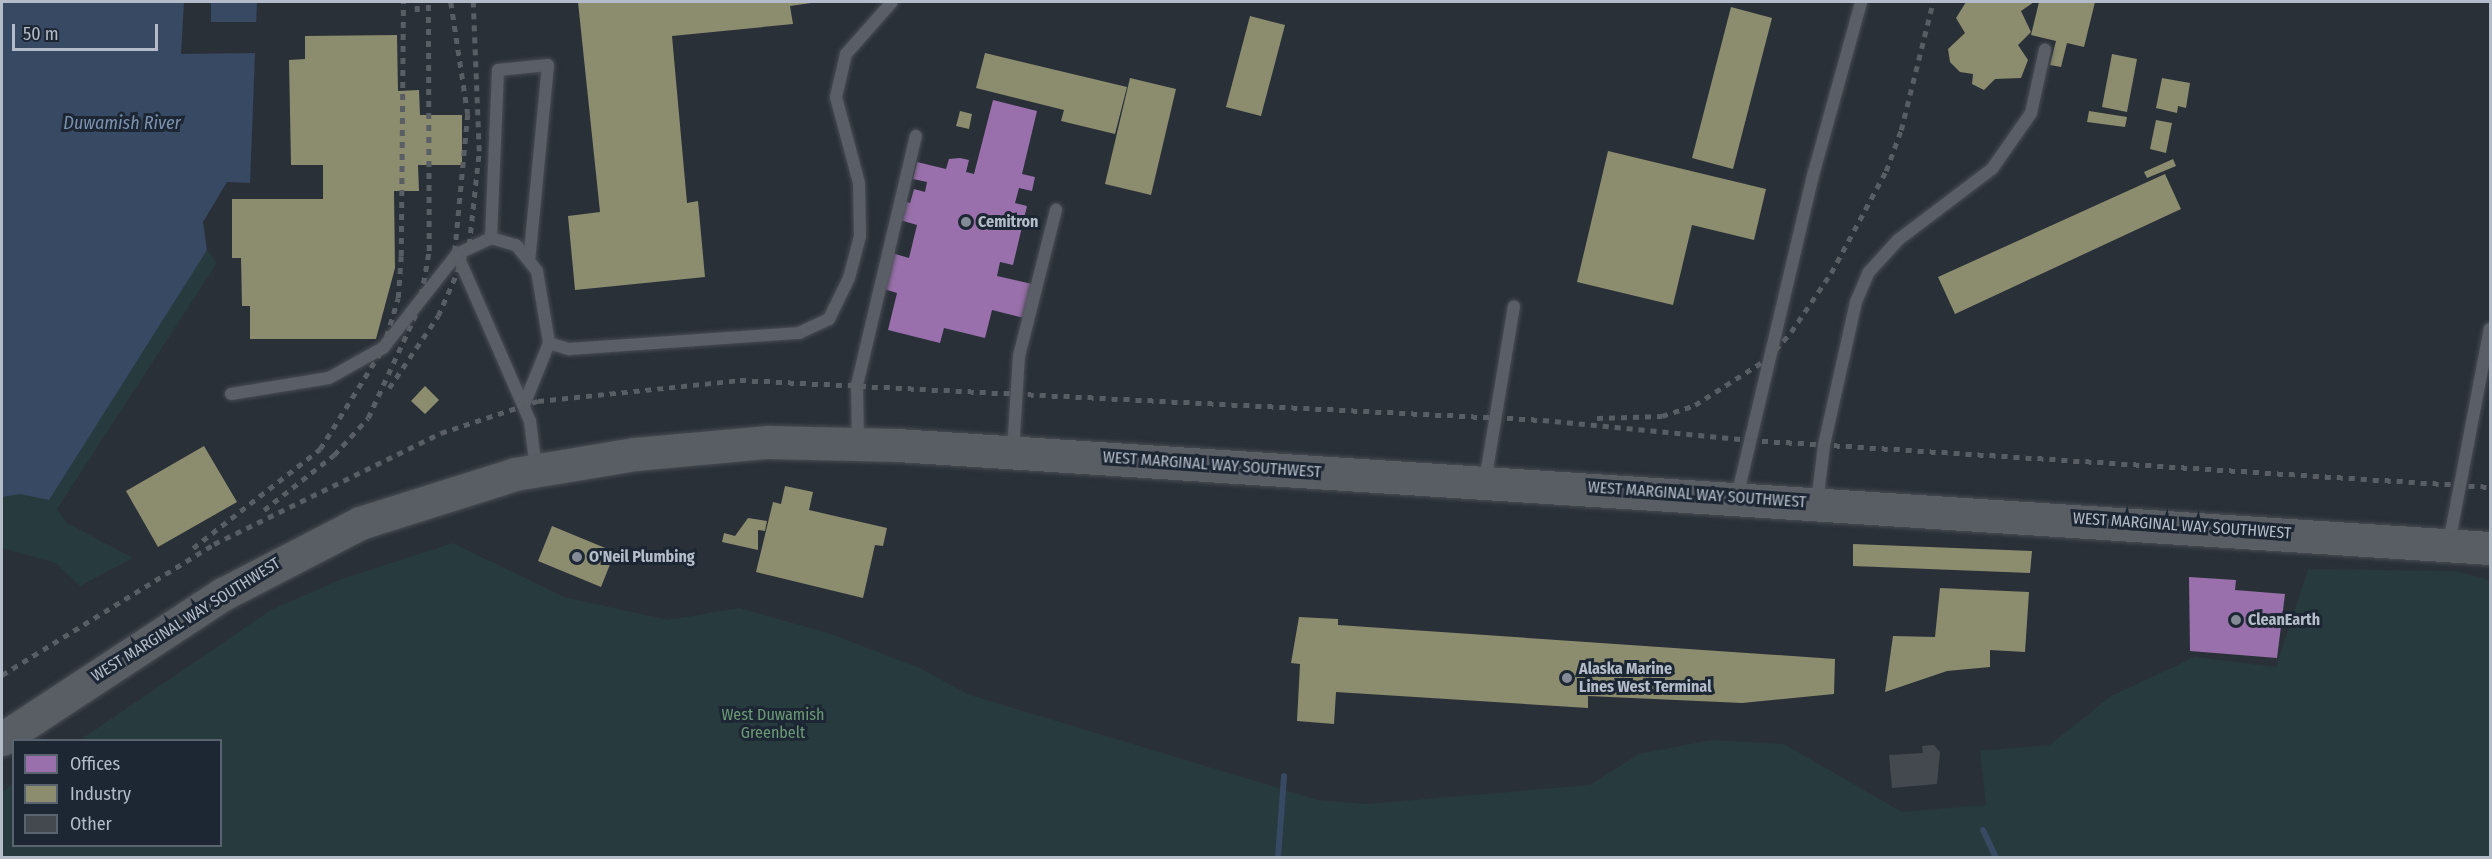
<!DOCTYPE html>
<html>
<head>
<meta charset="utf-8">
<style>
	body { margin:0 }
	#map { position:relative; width:2492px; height:859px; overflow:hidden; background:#2a3038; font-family:"Fira Sans Condensed",sans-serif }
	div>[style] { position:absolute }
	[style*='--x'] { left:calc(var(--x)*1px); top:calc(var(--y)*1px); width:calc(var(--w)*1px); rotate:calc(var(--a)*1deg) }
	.green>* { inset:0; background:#273a3e }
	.water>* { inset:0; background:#384963 }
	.pier>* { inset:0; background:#2a3038 }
	.offices>* { inset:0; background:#9970ab }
	.industry>* { inset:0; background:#8c8c6e }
	.stream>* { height:6px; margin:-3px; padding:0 3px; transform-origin:3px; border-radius:3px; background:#384963 }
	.building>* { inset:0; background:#444950 }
	.roads { filter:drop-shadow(0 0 2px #484c53) drop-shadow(0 0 2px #484c53) }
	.service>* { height:12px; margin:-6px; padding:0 6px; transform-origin:6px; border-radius:6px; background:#5a5e66 }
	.secondary>* { height:33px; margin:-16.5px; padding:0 16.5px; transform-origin:16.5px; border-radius:16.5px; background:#595d64 }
	.rail>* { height:4.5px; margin-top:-2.25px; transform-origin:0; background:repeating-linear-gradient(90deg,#595d64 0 6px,transparent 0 12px) }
	.dots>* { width:16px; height:16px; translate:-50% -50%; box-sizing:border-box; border:3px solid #1d2633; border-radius:50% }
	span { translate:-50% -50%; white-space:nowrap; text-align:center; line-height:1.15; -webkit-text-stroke:6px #1d2633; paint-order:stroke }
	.poi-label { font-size:16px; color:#b4bcc9; font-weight:700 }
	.left { translate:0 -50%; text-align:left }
	.street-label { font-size:16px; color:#b4bcc9 }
	.park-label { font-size:16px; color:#6b9a76 }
	.water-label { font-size:18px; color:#7c92b1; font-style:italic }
	.frame { position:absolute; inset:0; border:3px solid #b4bcc9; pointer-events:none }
	.legend { position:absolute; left:12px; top:739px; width:210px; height:108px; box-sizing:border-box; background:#1d2633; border:2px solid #59626f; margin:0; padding:8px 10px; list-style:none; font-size:18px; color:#b4bcc9 }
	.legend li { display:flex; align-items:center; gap:12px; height:30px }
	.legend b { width:30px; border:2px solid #59626f }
	.scale { position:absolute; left:12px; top:24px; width:146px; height:27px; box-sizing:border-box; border:3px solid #b4bcc9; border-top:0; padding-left:8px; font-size:18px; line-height:21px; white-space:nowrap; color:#b4bcc9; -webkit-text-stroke:4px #1d2633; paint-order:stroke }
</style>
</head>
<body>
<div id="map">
	<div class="green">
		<div style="clip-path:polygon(207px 250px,217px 263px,57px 509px,67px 523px,133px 558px,80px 586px,56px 563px,2px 548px,2px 405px,172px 263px)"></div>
		<div style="clip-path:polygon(453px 543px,564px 597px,668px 620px,739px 608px,825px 632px,920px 668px,967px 694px,1318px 800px,1367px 804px,1590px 785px,1639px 754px,1711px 740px,1784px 744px,1902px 812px,1986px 805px,1980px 751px,2050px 745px,2111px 696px,2195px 657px,2276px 667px,2308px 569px,2455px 571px,2490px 580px,2490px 857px,2px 857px,2px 792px,13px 784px,14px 846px,220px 846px,220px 740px,80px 740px,271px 610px,342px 579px)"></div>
	</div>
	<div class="water">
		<div style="clip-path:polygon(2px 2px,257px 2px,250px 183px,227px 182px,203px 222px,207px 250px,49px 500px,20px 494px,2px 497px)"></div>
	</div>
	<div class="pier">
		<div style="clip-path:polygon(184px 2px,211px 2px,211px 22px,259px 22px,258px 53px,181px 54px)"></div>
	</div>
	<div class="offices">
		<div style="clip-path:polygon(993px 100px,1037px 111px,1022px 174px,1035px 177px,1032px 191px,1019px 188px,1015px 203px,1027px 206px,1013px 265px,1000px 262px,997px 276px,1032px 284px,1024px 318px,992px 310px,985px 338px,944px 328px,940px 343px,888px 330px,897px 293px,884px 289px,892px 253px,909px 258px,917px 225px,900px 220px,905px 201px,910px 203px,914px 189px,925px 192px,927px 182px,913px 179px,917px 162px,946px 169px,949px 159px,960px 158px,969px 160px,966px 172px,974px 174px)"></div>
		<div style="clip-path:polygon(2189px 577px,2236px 580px,2235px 590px,2285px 594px,2277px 658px,2190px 651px)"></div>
	</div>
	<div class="industry">
		<div style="clip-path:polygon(578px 2px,818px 2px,790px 6px,793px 24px,672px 36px,687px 203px,698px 201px,705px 277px,575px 290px,568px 216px,600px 212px)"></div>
		<div style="clip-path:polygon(1966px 2px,2034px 2px,2021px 11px,2031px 32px,2018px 45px,2028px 60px,2021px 78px,1995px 79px,1984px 90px,1972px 84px,1973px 74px,1960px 72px,1950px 62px,1948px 49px,1965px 33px,1956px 18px)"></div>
		<div style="clip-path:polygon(2039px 2px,2095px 2px,2084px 47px,2067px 43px,2061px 67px,2050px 65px,2056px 41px,2031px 35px)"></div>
		<div style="clip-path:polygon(1731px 7px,1772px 18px,1733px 169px,1692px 158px)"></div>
		<div style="clip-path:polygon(1250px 16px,1285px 25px,1261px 116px,1226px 107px)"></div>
		<div style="clip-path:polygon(397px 35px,398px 91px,419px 90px,420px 115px,462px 115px,462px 165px,418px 165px,419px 191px,394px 191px,395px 268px,376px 339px,250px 339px,250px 306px,242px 306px,241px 258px,232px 258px,232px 199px,323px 199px,323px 165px,291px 165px,289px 60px,305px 59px,305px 36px)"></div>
		<div style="clip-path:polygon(985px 53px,1127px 87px,1115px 134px,1061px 121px,1064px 110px,976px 88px)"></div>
		<div style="clip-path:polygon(2112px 54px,2137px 59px,2127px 112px,2102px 107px)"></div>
		<div style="clip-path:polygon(1130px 78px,1176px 89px,1151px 195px,1105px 184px)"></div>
		<div style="clip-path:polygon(2162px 78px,2190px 83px,2186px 108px,2178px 106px,2177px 113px,2156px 108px)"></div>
		<div style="clip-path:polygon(960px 111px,972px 114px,969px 129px,956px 126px)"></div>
		<div style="clip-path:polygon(2089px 111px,2127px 117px,2125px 127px,2087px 122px)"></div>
		<div style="clip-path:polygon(2156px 120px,2172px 123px,2166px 153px,2150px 149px)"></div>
		<div style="clip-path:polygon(1608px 151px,1766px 189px,1754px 240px,1692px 225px,1673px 305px,1577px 282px)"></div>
		<div style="clip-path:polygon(2173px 159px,2176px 166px,2147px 178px,2144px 172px)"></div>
		<div style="clip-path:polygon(2165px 174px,2181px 209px,1955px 314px,1938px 277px)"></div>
		<div style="clip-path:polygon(425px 386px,439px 400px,425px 414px,411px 401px)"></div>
		<div style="clip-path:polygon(204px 446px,237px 502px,158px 547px,126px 491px)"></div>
		<div style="clip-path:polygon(785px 486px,813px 492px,809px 510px,887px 528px,883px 546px,875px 545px,863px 598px,756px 572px,773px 502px,781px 504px)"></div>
		<div style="clip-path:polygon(748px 518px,767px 521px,765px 531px,758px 530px,758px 550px,722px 542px,724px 533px,735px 536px)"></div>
		<div style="clip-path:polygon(552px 526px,615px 552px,601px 587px,538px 561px)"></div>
		<div style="clip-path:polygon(1853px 544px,2032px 551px,2030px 573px,1853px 566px)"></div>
		<div style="clip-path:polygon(1940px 588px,2029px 592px,2025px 652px,1990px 650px,1990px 667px,1947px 671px,1885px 692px,1893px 636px,1935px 637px)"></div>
		<div style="clip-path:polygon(1299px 617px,1338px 619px,1338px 625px,1835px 659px,1834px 694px,1742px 703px,1588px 696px,1588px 708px,1336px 692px,1334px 724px,1297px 721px,1300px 664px,1291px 663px)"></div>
	</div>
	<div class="stream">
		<div style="--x:1983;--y:830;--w:31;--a:65"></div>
		<div style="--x:1278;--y:858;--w:82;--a:-85.8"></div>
	</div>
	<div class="building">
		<div style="clip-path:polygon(1934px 745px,1940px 752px,1937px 784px,1892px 788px,1889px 755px,1923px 753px,1922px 746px)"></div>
	</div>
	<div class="roads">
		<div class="service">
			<div style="--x:491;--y:238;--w:168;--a:-87.6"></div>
			<div style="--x:498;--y:70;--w:50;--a:-5.7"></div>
			<div style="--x:548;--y:65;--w:197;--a:95.5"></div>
			<div style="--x:457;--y:254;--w:182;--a:66.4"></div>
			<div style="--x:530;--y:421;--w:48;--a:82.9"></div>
			<div style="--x:231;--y:394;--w:99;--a:-9.3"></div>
			<div style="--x:329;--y:378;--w:62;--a:-29.1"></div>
			<div style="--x:383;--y:348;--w:120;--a:-51.8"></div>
			<div style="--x:457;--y:254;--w:38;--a:-25"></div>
			<div style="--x:491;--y:238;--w:26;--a:16"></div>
			<div style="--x:516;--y:245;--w:33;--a:51"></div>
			<div style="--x:537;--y:271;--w:73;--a:80.5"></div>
			<div style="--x:549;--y:343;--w:21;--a:17"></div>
			<div style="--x:569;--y:349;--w:231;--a:-4"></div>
			<div style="--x:799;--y:333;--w:33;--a:-25"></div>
			<div style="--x:829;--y:319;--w:46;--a:-64"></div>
			<div style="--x:849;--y:278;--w:43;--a:-75.3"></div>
			<div style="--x:860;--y:236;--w:53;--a:-91.1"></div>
			<div style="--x:859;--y:183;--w:89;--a:-105"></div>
			<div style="--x:836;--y:97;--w:44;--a:-76.9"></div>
			<div style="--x:846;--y:54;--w:69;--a:-48.5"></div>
			<div style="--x:524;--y:405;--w:67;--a:-68"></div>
			<div style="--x:858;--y:443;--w:58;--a:-91"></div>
			<div style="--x:857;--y:385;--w:256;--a:-76.7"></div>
			<div style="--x:1013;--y:451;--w:95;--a:-86.4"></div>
			<div style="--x:1019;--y:356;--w:151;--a:-75.8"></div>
			<div style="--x:1485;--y:481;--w:177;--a:-80.6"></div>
			<div style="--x:1737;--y:497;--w:334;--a:-76.7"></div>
			<div style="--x:1814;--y:172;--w:176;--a:-74.5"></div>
			<div style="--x:1817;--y:503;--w:58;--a:-83.1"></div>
			<div style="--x:1824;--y:445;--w:147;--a:-77.4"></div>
			<div style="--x:1856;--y:302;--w:33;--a:-67"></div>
			<div style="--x:1869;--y:272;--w:43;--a:-47.8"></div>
			<div style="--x:1898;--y:240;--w:118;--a:-37.1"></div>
			<div style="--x:1992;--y:169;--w:68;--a:-55.1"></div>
			<div style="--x:2031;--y:113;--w:65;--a:-77.5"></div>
			<div style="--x:2449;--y:543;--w:218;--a:-79.2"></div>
		</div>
		<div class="secondary">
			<div style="--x:2;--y:739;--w:264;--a:-33.3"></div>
			<div style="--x:223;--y:594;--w:154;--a:-27.4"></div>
			<div style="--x:360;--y:523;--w:163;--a:-17.5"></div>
			<div style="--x:515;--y:474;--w:122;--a:-9.5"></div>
			<div style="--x:635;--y:454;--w:134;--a:-5.2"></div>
			<div style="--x:768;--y:442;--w:129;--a:1.3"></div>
			<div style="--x:897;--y:445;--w:1596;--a:3.7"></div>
		</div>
	</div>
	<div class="rail">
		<div style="--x:451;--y:2;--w:113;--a:81.4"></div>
		<div style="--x:468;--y:114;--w:150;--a:95.4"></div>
		<div style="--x:417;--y:12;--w:10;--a:-90"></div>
		<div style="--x:389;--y:388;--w:87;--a:-55.8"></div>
		<div style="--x:438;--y:316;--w:77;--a:-66.4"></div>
		<div style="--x:469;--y:245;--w:95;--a:-83.9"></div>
		<div style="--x:479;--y:151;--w:149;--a:-92.3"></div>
		<div style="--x:1597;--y:418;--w:65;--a:-1.8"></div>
		<div style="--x:1662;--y:416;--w:35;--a:-18"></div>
		<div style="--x:1695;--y:405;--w:85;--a:-32.6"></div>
		<div style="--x:1767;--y:359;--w:36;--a:-48"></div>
		<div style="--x:1791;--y:332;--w:71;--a:-55.9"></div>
		<div style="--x:1831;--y:273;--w:116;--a:-61.7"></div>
		<div style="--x:1886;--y:171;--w:44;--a:-69.9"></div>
		<div style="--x:1901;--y:130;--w:132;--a:-76"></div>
		<div style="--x:264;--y:510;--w:89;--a:-38.2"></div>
		<div style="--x:334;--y:455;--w:50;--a:-47.4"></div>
		<div style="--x:368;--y:418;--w:122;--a:-65.3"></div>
		<div style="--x:419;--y:307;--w:57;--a:-79.9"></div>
		<div style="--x:429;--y:251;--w:249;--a:-90.2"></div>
		<div style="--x:193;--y:548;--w:161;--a:-37.9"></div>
		<div style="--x:320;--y:449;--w:119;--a:-58"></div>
		<div style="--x:383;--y:348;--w:52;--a:-73.3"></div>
		<div style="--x:398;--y:298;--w:42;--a:-85.9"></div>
		<div style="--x:401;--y:256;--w:254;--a:-89.5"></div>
		<div style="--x:2;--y:675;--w:249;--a:-31.7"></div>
		<div style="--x:214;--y:544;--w:253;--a:-26.1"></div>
		<div style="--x:441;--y:433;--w:102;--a:-18.3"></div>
		<div style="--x:538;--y:401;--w:203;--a:-5.9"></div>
		<div style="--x:740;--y:380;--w:804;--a:2.85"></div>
		<div style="--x:1543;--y:420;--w:208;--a:5.5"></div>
		<div style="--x:1750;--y:440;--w:741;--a:3.63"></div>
	</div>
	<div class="dots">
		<div style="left:966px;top:222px;background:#848b96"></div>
		<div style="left:577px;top:557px;background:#848b96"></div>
		<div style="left:2236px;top:620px;background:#848b96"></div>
		<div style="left:1567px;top:678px;background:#848b96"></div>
	</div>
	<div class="poi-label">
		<span class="left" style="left:978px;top:222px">Cemitron</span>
		<span class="left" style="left:589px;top:557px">O'Neil Plumbing</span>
		<span class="left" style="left:2248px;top:620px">CleanEarth</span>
		<span class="left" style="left:1579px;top:678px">Alaska Marine<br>Lines West Terminal</span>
	</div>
	<div class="street-label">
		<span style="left:1212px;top:465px;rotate:4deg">WEST MARGINAL WAY SOUTHWEST</span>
		<span style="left:1697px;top:495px;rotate:4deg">WEST MARGINAL WAY SOUTHWEST</span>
		<span style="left:2182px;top:526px;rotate:4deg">WEST MARGINAL WAY SOUTHWEST</span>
		<span style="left:186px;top:620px;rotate:-32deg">WEST MARGINAL WAY SOUTHWEST</span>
	</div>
	<div class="park-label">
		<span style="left:773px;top:724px">West Duwamish<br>Greenbelt</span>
	</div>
	<div class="water-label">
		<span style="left:122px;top:123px">Duwamish River</span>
	</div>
	<div class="frame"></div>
	<ul class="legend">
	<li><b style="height:16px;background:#9970ab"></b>Offices</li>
	<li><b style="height:16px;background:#8c8c6e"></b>Industry</li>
	<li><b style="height:16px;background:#444950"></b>Other</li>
	</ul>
	<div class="scale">50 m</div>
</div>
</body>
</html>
